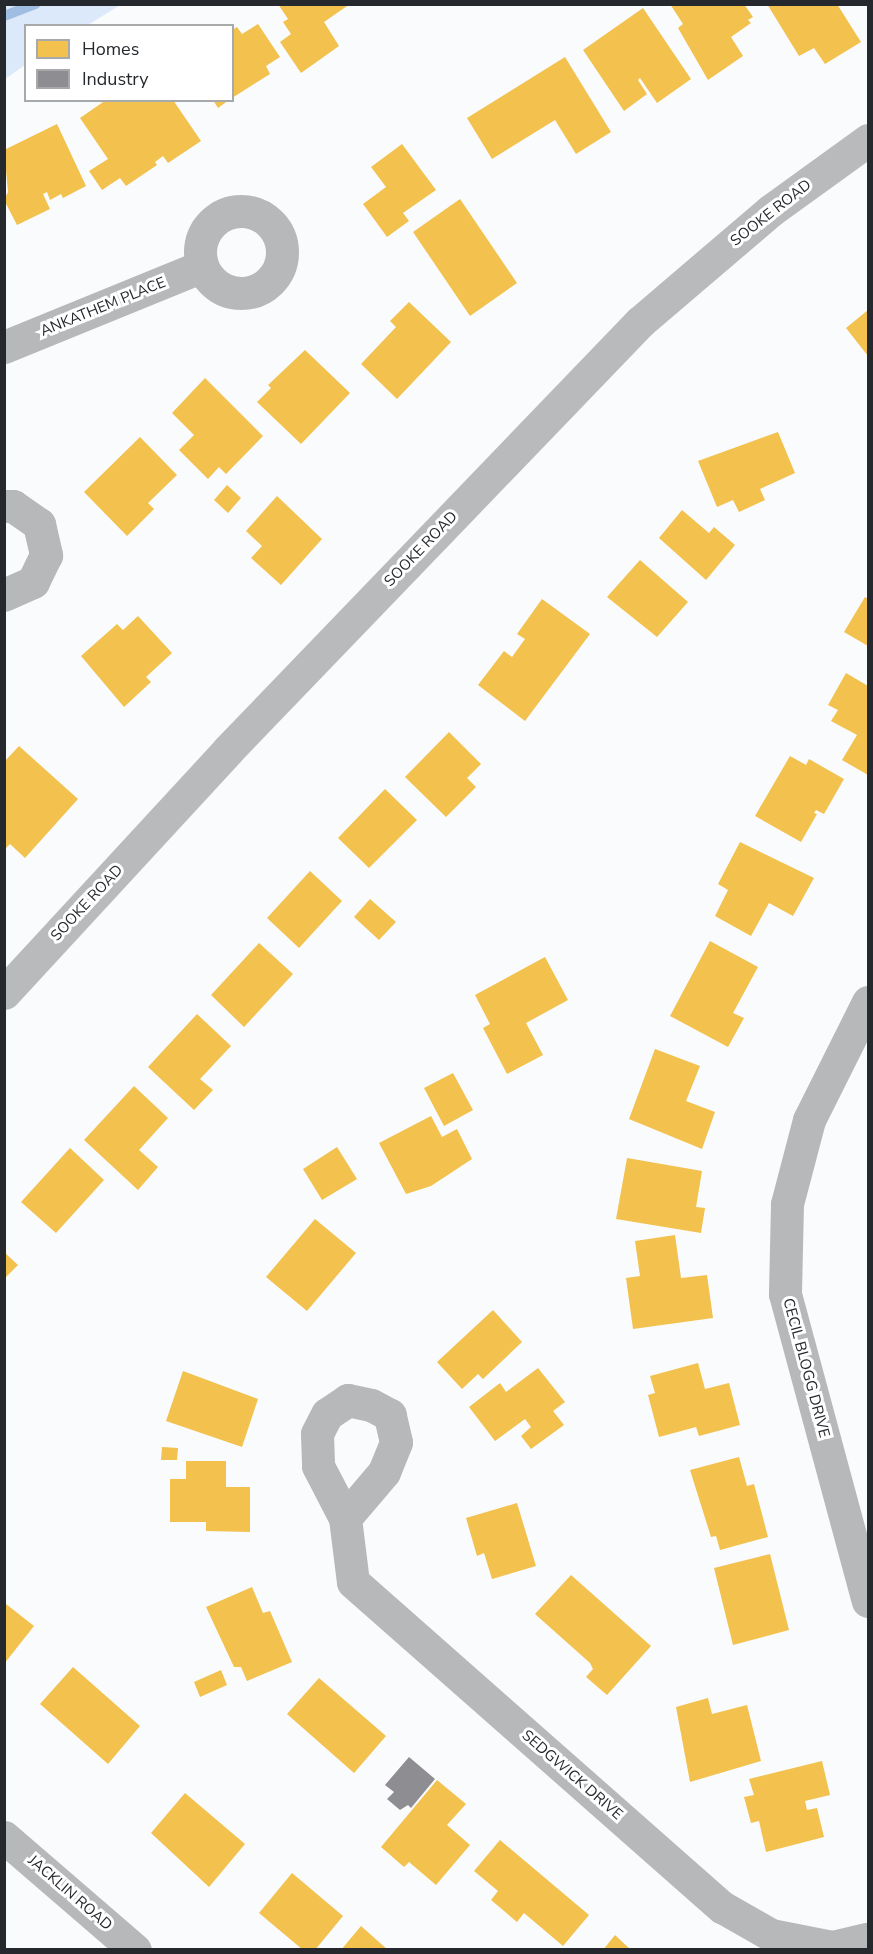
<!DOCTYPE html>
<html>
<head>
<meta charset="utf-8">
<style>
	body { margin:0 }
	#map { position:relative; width:873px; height:1954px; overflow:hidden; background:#fafbfd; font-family:"Nunito Sans",sans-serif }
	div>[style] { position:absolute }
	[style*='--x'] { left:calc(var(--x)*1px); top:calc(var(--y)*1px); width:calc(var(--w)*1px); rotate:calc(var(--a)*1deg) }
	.green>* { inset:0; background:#dbe9fa }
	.homes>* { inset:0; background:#f2c14e }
	.industry>* { inset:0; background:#8d8d92 }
	.stream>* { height:10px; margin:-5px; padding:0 5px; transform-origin:5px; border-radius:5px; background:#a0bee2 }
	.minor>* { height:33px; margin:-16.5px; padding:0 16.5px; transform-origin:16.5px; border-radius:16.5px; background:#b7b8ba }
	.minor>.ring { margin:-16.5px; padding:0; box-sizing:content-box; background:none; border:33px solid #b7b8ba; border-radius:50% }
	.major>* { height:33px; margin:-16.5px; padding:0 16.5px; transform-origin:16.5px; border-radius:16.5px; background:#b9babc }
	span { translate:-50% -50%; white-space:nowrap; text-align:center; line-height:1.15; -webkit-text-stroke:6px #fff; paint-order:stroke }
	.street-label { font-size:15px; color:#25292d }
	.frame { position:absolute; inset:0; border:6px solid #25292d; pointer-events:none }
	.legend { position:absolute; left:24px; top:24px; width:210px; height:78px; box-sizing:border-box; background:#fff; border:2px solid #a8a9ab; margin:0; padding:8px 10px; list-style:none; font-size:18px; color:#25292d }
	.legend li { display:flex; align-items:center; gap:12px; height:30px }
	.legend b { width:30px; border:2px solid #a8a9ab }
</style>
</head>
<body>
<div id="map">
	<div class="green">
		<div style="clip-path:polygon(5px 4px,120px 4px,120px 5px,88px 25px,26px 26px,25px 65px,5px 79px)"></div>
	</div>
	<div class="homes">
		<div style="clip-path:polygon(278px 4px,350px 4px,324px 22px,339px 46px,301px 73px,280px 42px,291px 34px,283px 22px,288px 19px)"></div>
		<div style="clip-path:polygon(670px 4px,744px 4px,753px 17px,748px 20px,751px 23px,731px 37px,743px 56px,708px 80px,678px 28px,683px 24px)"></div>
		<div style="clip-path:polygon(767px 4px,837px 4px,861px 42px,825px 64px,814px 48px,799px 56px)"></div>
		<div style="clip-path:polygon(643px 8px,691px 79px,657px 103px,640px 78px,638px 80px,647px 94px,624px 111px,583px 50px)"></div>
		<div style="clip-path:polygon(258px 24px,280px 57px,266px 66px,270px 74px,232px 98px,232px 30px,237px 27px,242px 34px)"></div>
		<div style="clip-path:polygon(565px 57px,611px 132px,576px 154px,555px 120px,492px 159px,467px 118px)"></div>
		<div style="clip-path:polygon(106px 100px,173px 100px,201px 141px,168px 163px,163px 156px,155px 162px,157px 165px,126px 186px,120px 178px,102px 190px,89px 171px,108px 159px,80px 118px)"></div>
		<div style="clip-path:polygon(213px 100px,229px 100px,218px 108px)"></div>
		<div style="clip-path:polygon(57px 124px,86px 186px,63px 198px,61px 194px,50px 200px,47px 192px,43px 194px,50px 209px,17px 225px,4px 200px,8px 192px,4px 150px)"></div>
		<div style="clip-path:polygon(402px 144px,436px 190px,403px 213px,409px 221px,387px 237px,363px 204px,386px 187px,371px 167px)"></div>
		<div style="clip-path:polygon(460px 199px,517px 283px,470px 316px,413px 232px)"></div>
		<div style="clip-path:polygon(409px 302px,451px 342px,397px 399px,361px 364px,396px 327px,390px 321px)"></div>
		<div style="clip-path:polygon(868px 310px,868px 356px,846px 328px)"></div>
		<div style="clip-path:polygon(305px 350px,350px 393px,301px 444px,257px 402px,271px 388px,268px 385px)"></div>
		<div style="clip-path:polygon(205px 378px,263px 436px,226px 474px,219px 467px,208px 479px,179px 450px,194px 435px,172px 413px)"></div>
		<div style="clip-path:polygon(778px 432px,795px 473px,760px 489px,765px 500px,739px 512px,733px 500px,717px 507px,698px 461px)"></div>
		<div style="clip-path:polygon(140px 437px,177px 475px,148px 503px,154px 509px,127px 536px,84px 492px)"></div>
		<div style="clip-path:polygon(227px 485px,241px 498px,228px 513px,214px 500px)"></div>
		<div style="clip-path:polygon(277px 496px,322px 539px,281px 585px,251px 558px,262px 546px,246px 531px)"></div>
		<div style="clip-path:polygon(682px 510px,709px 533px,714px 527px,735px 545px,706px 580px,659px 538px)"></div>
		<div style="clip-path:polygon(640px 560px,688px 602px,657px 637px,607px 597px)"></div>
		<div style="clip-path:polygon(865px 597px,868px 599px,868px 646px,844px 632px)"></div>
		<div style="clip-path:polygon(542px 599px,590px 634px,525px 721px,478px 685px,504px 651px,512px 657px,525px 639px,517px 634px)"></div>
		<div style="clip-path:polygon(138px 616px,172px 653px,146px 677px,151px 682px,124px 707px,81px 656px,117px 624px,123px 630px)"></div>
		<div style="clip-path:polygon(846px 673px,868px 686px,868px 775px,842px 760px,857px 735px,831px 721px,838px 710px,828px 705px)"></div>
		<div style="clip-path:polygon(449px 732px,481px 764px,467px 778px,476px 787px,446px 817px,405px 777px)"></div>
		<div style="clip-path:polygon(19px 746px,78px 799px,25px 858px,10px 844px,4px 850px,4px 762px)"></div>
		<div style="clip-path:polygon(790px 756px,806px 765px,809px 759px,844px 779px,824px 814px,816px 810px,814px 813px,817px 814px,801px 842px,755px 816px)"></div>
		<div style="clip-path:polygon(385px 789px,417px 820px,369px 868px,338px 838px)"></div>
		<div style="clip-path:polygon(740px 842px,814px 878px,793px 916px,769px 903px,751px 936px,715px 916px,728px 890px,718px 884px)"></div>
		<div style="clip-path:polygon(310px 871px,342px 901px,299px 948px,267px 918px)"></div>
		<div style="clip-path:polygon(370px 899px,396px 922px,379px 940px,354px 917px)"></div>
		<div style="clip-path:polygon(710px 941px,758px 967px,733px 1013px,744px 1018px,728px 1047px,670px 1016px)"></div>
		<div style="clip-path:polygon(259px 943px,293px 974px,244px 1027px,211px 995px)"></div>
		<div style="clip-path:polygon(545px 957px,568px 1000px,526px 1023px,543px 1055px,507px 1074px,483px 1028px,490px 1024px,475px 995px)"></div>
		<div style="clip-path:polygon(197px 1014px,231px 1046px,200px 1079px,213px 1090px,194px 1110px,148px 1067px)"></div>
		<div style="clip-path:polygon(655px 1049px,700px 1066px,686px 1101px,715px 1112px,702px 1149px,629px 1119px)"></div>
		<div style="clip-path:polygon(453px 1073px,473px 1110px,444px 1126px,424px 1088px)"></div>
		<div style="clip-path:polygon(134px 1086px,168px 1118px,139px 1150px,158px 1167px,138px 1190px,84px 1140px)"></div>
		<div style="clip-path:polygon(431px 1116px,442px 1137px,457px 1129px,472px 1159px,431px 1186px,406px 1194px,379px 1143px)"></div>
		<div style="clip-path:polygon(337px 1147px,357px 1179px,322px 1200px,303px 1169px)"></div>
		<div style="clip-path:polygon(70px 1148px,104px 1180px,56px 1233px,21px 1202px)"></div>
		<div style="clip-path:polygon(627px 1158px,702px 1171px,696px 1207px,705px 1208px,701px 1233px,616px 1219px)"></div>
		<div style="clip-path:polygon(315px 1219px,356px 1253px,307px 1311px,266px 1277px)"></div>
		<div style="clip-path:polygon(675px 1235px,681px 1278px,707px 1275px,713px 1318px,633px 1329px,626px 1278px,640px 1276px,635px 1241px)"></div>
		<div style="clip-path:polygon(4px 1252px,18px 1265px,4px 1279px)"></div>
		<div style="clip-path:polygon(493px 1310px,522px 1342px,483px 1379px,478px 1374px,462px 1389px,437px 1362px)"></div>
		<div style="clip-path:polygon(698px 1363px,705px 1389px,729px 1383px,740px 1425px,699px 1436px,696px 1427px,659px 1437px,648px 1395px,655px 1393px,650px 1376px)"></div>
		<div style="clip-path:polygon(538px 1368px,565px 1402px,553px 1411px,564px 1425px,531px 1449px,521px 1436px,531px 1427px,525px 1419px,495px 1441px,469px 1407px,500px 1383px,506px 1392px)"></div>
		<div style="clip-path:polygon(183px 1371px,258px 1399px,242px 1447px,166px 1421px)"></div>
		<div style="clip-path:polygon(162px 1447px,178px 1448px,177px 1460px,161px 1460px)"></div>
		<div style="clip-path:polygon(739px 1457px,747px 1486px,754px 1484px,768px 1537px,720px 1550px,716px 1536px,711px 1537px,690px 1470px)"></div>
		<div style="clip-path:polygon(186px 1461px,226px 1461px,226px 1487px,250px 1487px,250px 1532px,206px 1531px,206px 1522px,170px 1522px,170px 1479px,186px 1479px)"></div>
		<div style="clip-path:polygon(517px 1503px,536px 1566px,492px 1579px,484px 1553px,477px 1556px,466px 1518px)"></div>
		<div style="clip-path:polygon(770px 1554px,789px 1630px,733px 1645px,714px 1568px)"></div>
		<div style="clip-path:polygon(571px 1575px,651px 1646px,607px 1695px,586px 1677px,593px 1669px,590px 1663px,535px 1614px)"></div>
		<div style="clip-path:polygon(252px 1587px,263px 1613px,270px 1611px,292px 1662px,247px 1681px,241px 1667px,234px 1667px,206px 1607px)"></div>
		<div style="clip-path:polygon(6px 1604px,34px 1626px,4px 1664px,4px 1606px)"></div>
		<div style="clip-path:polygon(73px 1667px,140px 1726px,108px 1764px,40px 1704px)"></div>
		<div style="clip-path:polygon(221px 1670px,227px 1685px,200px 1697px,194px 1682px)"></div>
		<div style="clip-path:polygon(319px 1678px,386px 1736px,354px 1773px,287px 1714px)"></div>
		<div style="clip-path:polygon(708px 1698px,712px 1714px,747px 1705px,761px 1761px,690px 1782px,676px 1707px)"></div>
		<div style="clip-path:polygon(822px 1761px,830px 1795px,805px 1801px,807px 1810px,817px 1808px,824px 1837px,766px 1852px,759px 1821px,751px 1823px,744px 1797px,754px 1795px,749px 1779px)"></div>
		<div style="clip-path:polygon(437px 1780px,466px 1804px,447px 1825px,470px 1845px,436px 1885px,409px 1862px,404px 1867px,381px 1847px)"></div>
		<div style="clip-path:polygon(185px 1793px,245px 1844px,209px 1887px,151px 1833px)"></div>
		<div style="clip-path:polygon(500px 1840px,589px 1915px,563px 1946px,524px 1913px,517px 1922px,491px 1900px,498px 1891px,474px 1871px)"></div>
		<div style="clip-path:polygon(292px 1873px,343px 1916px,315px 1950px,303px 1950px,259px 1913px)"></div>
		<div style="clip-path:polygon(361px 1926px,388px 1950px,341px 1950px)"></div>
		<div style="clip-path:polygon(615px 1935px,631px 1950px,603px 1950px)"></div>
	</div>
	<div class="industry">
		<div style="clip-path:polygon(409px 1757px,435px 1779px,411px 1808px,408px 1805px,400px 1810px,387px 1799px,394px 1792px,385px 1785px)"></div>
	</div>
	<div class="stream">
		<div style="--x:4;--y:16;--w:34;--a:-21"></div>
	</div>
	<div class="minor">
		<div class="ring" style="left:200px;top:211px;width:49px;height:49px"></div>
		<div style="--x:4;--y:347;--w:214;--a:-22.2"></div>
		<div style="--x:4;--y:506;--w:9;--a:0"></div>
		<div style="--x:13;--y:506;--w:32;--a:35"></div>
		<div style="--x:39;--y:524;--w:32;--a:77"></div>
		<div style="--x:46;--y:555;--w:30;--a:116"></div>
		<div style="--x:33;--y:582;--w:32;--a:156"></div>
		<div style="--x:868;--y:1002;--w:132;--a:116.6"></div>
		<div style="--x:809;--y:1120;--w:87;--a:104.7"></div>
		<div style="--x:787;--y:1204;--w:90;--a:91.3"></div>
		<div style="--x:785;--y:1294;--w:318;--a:74.9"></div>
		<div style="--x:345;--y:1518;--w:60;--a:-49.7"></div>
		<div style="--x:384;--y:1472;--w:32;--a:-68"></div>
		<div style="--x:396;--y:1442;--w:28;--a:-103"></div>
		<div style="--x:390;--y:1415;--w:21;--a:-152"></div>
		<div style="--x:371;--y:1405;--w:24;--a:-168"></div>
		<div style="--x:348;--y:1400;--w:25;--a:146"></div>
		<div style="--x:327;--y:1414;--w:22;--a:117"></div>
		<div style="--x:317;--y:1434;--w:32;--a:88"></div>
		<div style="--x:318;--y:1466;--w:59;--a:62.6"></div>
		<div style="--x:345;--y:1518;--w:64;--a:82.9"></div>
		<div style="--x:353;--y:1582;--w:492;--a:41.4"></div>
		<div style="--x:722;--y:1907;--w:56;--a:29.7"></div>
		<div style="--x:771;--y:1935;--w:62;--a:11.1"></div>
		<div style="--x:832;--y:1947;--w:37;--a:-13"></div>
		<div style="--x:4;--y:1837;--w:173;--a:40.8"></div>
	</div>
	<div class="major">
		<div style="--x:4;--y:993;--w:330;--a:-47.3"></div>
		<div style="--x:228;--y:750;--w:594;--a:-46.09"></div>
		<div style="--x:640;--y:322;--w:171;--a:-40.5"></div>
		<div style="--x:770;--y:211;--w:121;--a:-35.9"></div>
	</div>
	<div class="street-label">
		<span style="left:771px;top:213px;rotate:-38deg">SOOKE ROAD</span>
		<span style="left:103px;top:307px;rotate:-22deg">ANKATHEM PLACE</span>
		<span style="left:421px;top:549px;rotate:-46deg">SOOKE ROAD</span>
		<span style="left:87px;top:903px;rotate:-47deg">SOOKE ROAD</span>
		<span style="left:806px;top:1368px;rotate:75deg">CECIL BLOGG DRIVE</span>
		<span style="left:572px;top:1775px;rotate:41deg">SEDGWICK DRIVE</span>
		<span style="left:70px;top:1893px;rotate:41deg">JACKLIN ROAD</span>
	</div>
	<div class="frame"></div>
	<ul class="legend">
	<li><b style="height:16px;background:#f2c14e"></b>Homes</li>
	<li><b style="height:16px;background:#8d8d92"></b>Industry</li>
	</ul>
</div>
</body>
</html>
